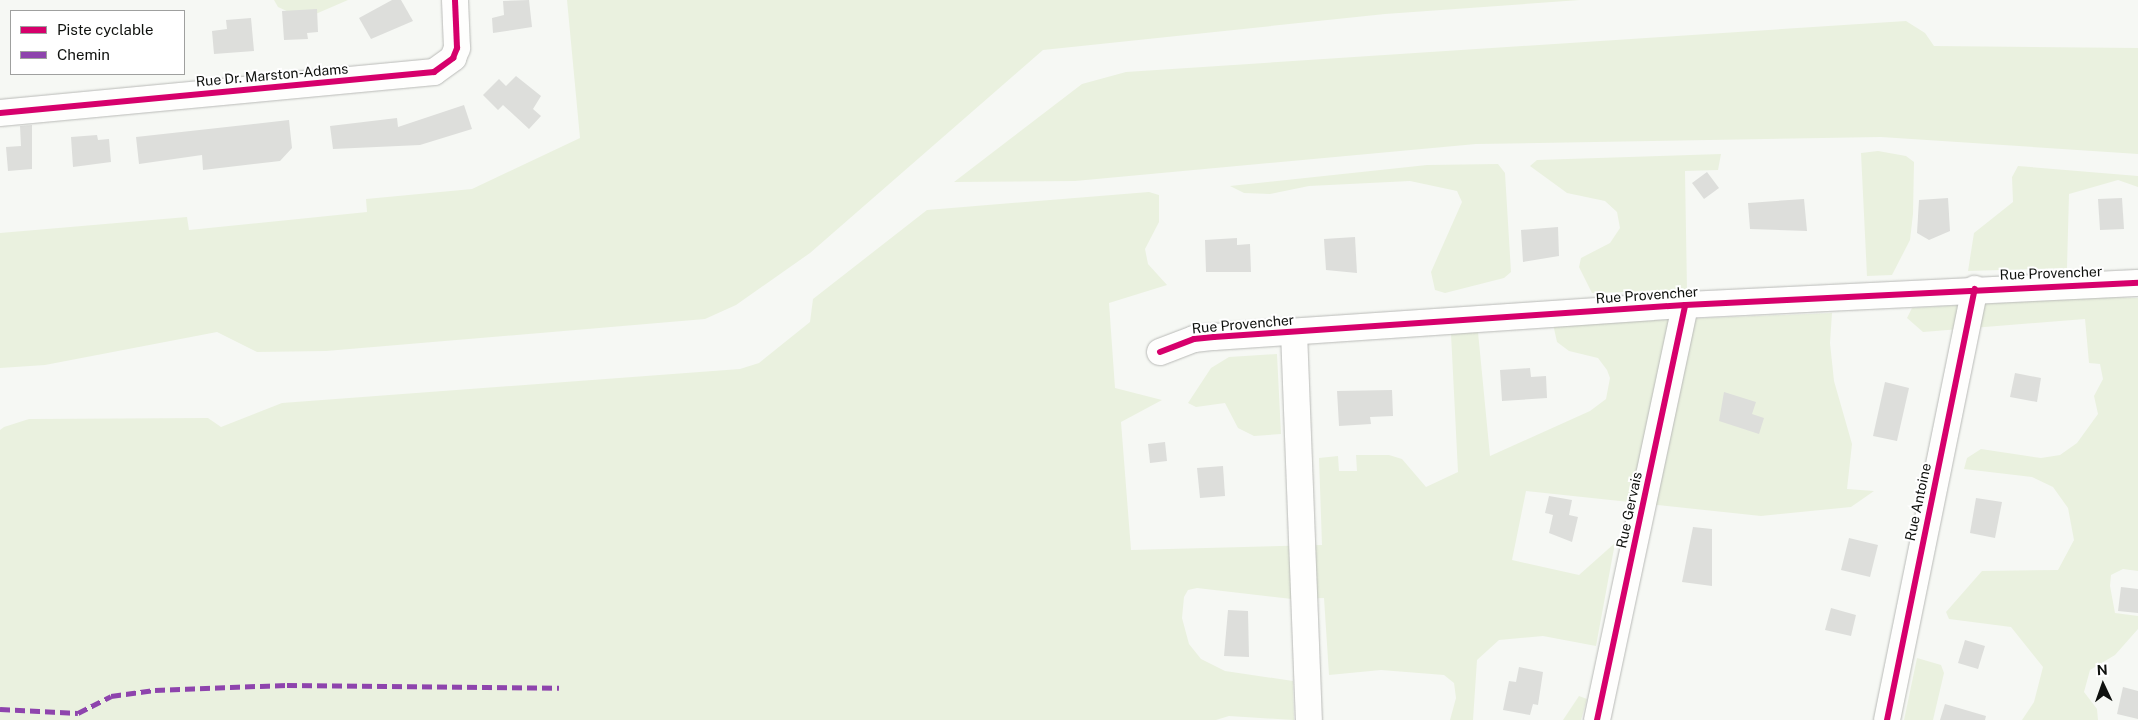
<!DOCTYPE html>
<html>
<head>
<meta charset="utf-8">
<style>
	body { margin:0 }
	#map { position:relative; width:2138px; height:720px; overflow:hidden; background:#f6f8f4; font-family:"Public Sans",sans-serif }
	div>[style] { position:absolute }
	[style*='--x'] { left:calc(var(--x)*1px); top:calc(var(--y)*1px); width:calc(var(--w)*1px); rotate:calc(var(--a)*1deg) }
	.green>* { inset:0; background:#eaf1df }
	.building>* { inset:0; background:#dddedb }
	.roads { filter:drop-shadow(0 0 1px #b9bab7) drop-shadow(0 0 1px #b9bab7) }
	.minor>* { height:26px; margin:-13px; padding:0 13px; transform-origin:13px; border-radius:13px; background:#fefefd }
	.quiet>* { height:5px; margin-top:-2.5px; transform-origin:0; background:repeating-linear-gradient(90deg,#8e44ad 0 10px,transparent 0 15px) }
	.cycleway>* { height:6px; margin:-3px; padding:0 3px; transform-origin:3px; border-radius:3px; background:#d6006c }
	span { translate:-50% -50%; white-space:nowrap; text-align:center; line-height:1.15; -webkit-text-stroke:4px #fff; paint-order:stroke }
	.street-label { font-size:14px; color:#0f110e }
	.legend { position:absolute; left:10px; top:10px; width:175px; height:65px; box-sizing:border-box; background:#fff; border:1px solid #9fa09f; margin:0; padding:6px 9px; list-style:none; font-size:15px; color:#0f110e }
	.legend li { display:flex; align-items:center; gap:10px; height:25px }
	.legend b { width:25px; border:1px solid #9fa09f }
	.north { position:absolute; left:2078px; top:660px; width:50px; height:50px; -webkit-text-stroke:4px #fff; paint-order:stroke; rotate:357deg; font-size:14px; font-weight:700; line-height:20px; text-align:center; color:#0f110e }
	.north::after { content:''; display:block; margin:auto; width:18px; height:22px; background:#0f110e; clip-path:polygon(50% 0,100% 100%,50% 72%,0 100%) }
</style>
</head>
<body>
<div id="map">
	<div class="green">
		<div style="clip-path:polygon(274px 0,348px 0,304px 19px,278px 7px)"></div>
		<div style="clip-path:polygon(567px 0,1580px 0,1385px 14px,1043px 50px,810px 253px,736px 305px,705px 319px,326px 351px,257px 352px,217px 332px,45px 365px,0 368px,0 233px,187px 217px,189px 230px,367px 212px,366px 199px,472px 189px,580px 138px)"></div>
		<div style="clip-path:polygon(1906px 21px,1925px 33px,1934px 46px,2138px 48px,2138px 154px,1881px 137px,1476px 144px,1075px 181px,954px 182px,1082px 84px,1126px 72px)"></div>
		<div style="clip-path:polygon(1878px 151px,1906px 156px,1914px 162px,1913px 214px,1910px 240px,1892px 275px,1867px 276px,1861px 153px)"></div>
		<div style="clip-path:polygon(1721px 154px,1718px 170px,1685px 171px,1687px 290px,1592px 293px,1579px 267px,1581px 258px,1610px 243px,1620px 228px,1617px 212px,1605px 201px,1567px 193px,1530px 166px,1537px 160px)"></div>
		<div style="clip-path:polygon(1498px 164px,1505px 173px,1511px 272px,1504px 278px,1445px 293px,1435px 290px,1431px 272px,1462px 202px,1457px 191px,1410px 181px,1309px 186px,1270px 194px,1244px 193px,1230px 186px,1427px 165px)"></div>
		<div style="clip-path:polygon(2018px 166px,2138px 176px,2138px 187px,2118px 180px,2069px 194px,2067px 268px,1968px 271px,1974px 233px,2013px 202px,2012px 177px)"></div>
		<div style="clip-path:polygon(1149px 192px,1159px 195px,1159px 222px,1145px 249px,1148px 264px,1167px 285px,1109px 303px,1115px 388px,1162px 400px,1121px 422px,1131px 550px,1322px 545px,1319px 458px,1338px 456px,1339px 471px,1357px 471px,1356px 455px,1389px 455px,1402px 459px,1426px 487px,1458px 472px,1451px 334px,1478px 332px,1490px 456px,1590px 411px,1606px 399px,1610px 378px,1607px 370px,1598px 358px,1569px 351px,1557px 342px,1553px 324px,1832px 313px,1830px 343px,1834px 381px,1852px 444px,1847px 489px,1874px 491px,1851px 507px,1761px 516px,1526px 491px,1512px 560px,1579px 575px,1615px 543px,1596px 646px,1543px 636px,1499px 640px,1477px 660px,1473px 720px,1450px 720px,1456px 698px,1454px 683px,1444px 675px,1381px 670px,1329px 675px,1324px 598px,1292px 599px,1197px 588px,1188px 590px,1184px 597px,1182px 618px,1189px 644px,1201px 659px,1225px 671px,1293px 681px,1294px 720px,1229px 716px,1216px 720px,0 720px,0 430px,4px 427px,29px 419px,208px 418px,221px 427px,282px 403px,740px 369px,759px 363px,810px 322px,813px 299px,927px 210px)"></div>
		<div style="clip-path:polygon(2103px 297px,2138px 298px,2138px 571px,2123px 569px,2111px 575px,2110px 586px,2115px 613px,2138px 616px,2138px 629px,2115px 655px,2090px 670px,2084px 692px,2097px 709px,2098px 720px,2022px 720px,2034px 702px,2043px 667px,2011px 627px,1949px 619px,1946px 612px,1982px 571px,2058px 570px,2074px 540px,2068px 508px,2053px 487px,2032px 477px,1964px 469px,1967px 458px,1981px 449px,2041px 458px,2060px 455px,2077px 443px,2098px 414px,2094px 396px,2103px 379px,2100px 364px,2089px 363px,2085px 319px,1923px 332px,1907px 318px,1912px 308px)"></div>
		<div style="clip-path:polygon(1277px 354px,1281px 434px,1254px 436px,1238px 428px,1225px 403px,1196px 407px,1188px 403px,1211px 368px,1229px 357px)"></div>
		<div style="clip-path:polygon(1917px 658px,1941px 665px,1944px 673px,1933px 720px,1904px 720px)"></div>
		<div style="clip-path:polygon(1579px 696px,1587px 699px,1581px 720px,1563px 720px)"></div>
	</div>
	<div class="building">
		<div style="clip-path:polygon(392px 0,401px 0,413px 21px,371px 39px,359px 18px)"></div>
		<div style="clip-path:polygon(529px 0,532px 27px,493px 33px,492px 18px,504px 15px,503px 1px)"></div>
		<div style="clip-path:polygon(317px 9px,318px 32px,307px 33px,308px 39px,284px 40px,282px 11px)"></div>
		<div style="clip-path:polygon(251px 18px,254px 51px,214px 54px,212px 31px,227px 29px,226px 20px)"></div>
		<div style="clip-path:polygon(516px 76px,541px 96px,533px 109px,541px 116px,529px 129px,503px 105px,498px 110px,483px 95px,499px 79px,506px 86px)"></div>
		<div style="clip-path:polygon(464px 105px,472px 129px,420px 145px,333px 149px,330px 126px,397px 118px,398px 127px)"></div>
		<div style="clip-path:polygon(289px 120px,292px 148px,280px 161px,203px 170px,202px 155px,139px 164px,136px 137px)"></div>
		<div style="clip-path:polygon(32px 125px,32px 169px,8px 171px,6px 147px,21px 146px,20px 126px)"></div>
		<div style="clip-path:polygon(97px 135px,98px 140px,109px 139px,111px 162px,73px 167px,71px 137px)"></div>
		<div style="clip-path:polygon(1707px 172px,1719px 188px,1704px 199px,1692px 183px)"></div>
		<div style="clip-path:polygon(1948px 198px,1950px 231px,1929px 240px,1917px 233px,1919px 200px)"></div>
		<div style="clip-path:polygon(2122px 198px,2124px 229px,2100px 230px,2098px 199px)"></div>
		<div style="clip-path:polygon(1804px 199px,1807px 231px,1750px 229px,1748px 203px)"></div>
		<div style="clip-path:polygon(1558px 227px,1559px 256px,1523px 262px,1521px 230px)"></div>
		<div style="clip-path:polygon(1355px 237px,1357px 273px,1326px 270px,1324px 239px)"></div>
		<div style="clip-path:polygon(1237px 238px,1237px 245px,1250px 244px,1251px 272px,1206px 272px,1205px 240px)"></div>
		<div style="clip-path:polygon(1530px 368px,1531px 377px,1546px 376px,1547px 398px,1502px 401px,1500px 370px)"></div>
		<div style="clip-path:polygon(2015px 373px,2041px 378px,2037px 402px,2010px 397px)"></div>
		<div style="clip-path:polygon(1885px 382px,1909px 388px,1897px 441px,1873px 436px)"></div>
		<div style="clip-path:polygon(1392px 390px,1393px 416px,1370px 417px,1371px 424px,1339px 426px,1337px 391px)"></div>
		<div style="clip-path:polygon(1724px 392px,1756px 402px,1752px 414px,1764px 418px,1759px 434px,1719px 421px)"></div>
		<div style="clip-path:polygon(1165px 442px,1167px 461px,1150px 463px,1148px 444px)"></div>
		<div style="clip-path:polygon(1223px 466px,1225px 496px,1200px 498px,1197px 468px)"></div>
		<div style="clip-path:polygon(1549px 496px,1572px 500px,1569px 515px,1578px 517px,1572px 542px,1549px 533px,1553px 515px,1545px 513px)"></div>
		<div style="clip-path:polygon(1976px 498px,2002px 502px,1995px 538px,1970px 533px)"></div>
		<div style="clip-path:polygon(1693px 527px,1712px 529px,1712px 586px,1682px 582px)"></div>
		<div style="clip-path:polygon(1849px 538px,1878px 545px,1870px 577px,1841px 570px)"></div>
		<div style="clip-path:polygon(2121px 587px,2138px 589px,2138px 613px,2118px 611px)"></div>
		<div style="clip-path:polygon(1831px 608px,1856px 615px,1851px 636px,1825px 630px)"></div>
		<div style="clip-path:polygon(1228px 610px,1248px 611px,1249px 657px,1224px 656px)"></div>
		<div style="clip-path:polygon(1965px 640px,1985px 646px,1978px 669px,1958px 663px)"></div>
		<div style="clip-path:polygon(1519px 667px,1543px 672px,1538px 705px,1533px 704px,1530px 715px,1503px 710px,1509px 681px,1516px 682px)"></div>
		<div style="clip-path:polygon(2123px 687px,2138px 691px,2138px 719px,2117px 714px)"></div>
		<div style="clip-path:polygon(1945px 704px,1986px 716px,1985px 720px,1940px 720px)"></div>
	</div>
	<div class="roads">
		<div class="minor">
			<div style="--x:0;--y:113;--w:436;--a:-5.4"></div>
			<div style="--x:434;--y:72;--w:24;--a:-36"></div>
			<div style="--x:453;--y:58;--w:11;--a:-68"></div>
			<div style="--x:457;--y:48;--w:48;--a:-92.4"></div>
			<div style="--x:1294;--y:332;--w:388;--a:87.8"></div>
			<div style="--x:1160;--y:352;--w:36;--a:-21"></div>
			<div style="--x:1194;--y:339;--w:20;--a:-6"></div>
			<div style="--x:1214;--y:337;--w:472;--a:-3.9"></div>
			<div style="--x:1685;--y:305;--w:454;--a:-2.8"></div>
			<div style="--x:1597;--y:720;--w:424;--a:-78"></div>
			<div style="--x:1887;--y:720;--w:440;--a:-78.5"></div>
		</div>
	</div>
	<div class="quiet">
		<div style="--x:0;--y:709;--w:78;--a:2.9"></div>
		<div style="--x:78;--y:713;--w:37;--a:-27"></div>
		<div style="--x:111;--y:696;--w:44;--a:-7.8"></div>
		<div style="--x:155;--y:690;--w:132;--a:-2.2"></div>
		<div style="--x:287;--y:685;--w:272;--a:0.6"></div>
	</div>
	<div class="cycleway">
		<div style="--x:0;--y:113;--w:436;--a:-5.4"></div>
		<div style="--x:434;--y:72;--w:24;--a:-36"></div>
		<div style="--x:453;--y:58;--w:11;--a:-68"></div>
		<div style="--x:457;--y:48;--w:48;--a:-92.4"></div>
		<div style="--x:1160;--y:352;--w:36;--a:-21"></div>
		<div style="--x:1194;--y:339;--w:20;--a:-6"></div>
		<div style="--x:1214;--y:337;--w:472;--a:-3.9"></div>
		<div style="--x:1685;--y:305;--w:454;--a:-2.8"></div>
		<div style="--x:1597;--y:720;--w:424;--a:-78"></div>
		<div style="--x:1887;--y:720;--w:440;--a:-78.5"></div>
	</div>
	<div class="street-label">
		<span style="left:272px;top:75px;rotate:-5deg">Rue Dr. Marston-Adams</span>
		<span style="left:2051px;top:273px;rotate:-2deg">Rue Provencher</span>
		<span style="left:1647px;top:295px;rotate:-4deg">Rue Provencher</span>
		<span style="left:1243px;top:324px;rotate:-5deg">Rue Provencher</span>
		<span style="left:1918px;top:502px;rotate:-78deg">Rue Antoine</span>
		<span style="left:1629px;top:510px;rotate:-78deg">Rue Gervais</span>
	</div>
	<ul class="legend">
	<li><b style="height:6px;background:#d6006c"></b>Piste cyclable</li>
	<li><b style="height:6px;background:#8e44ad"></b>Chemin</li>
	</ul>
	<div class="north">N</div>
</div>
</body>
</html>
